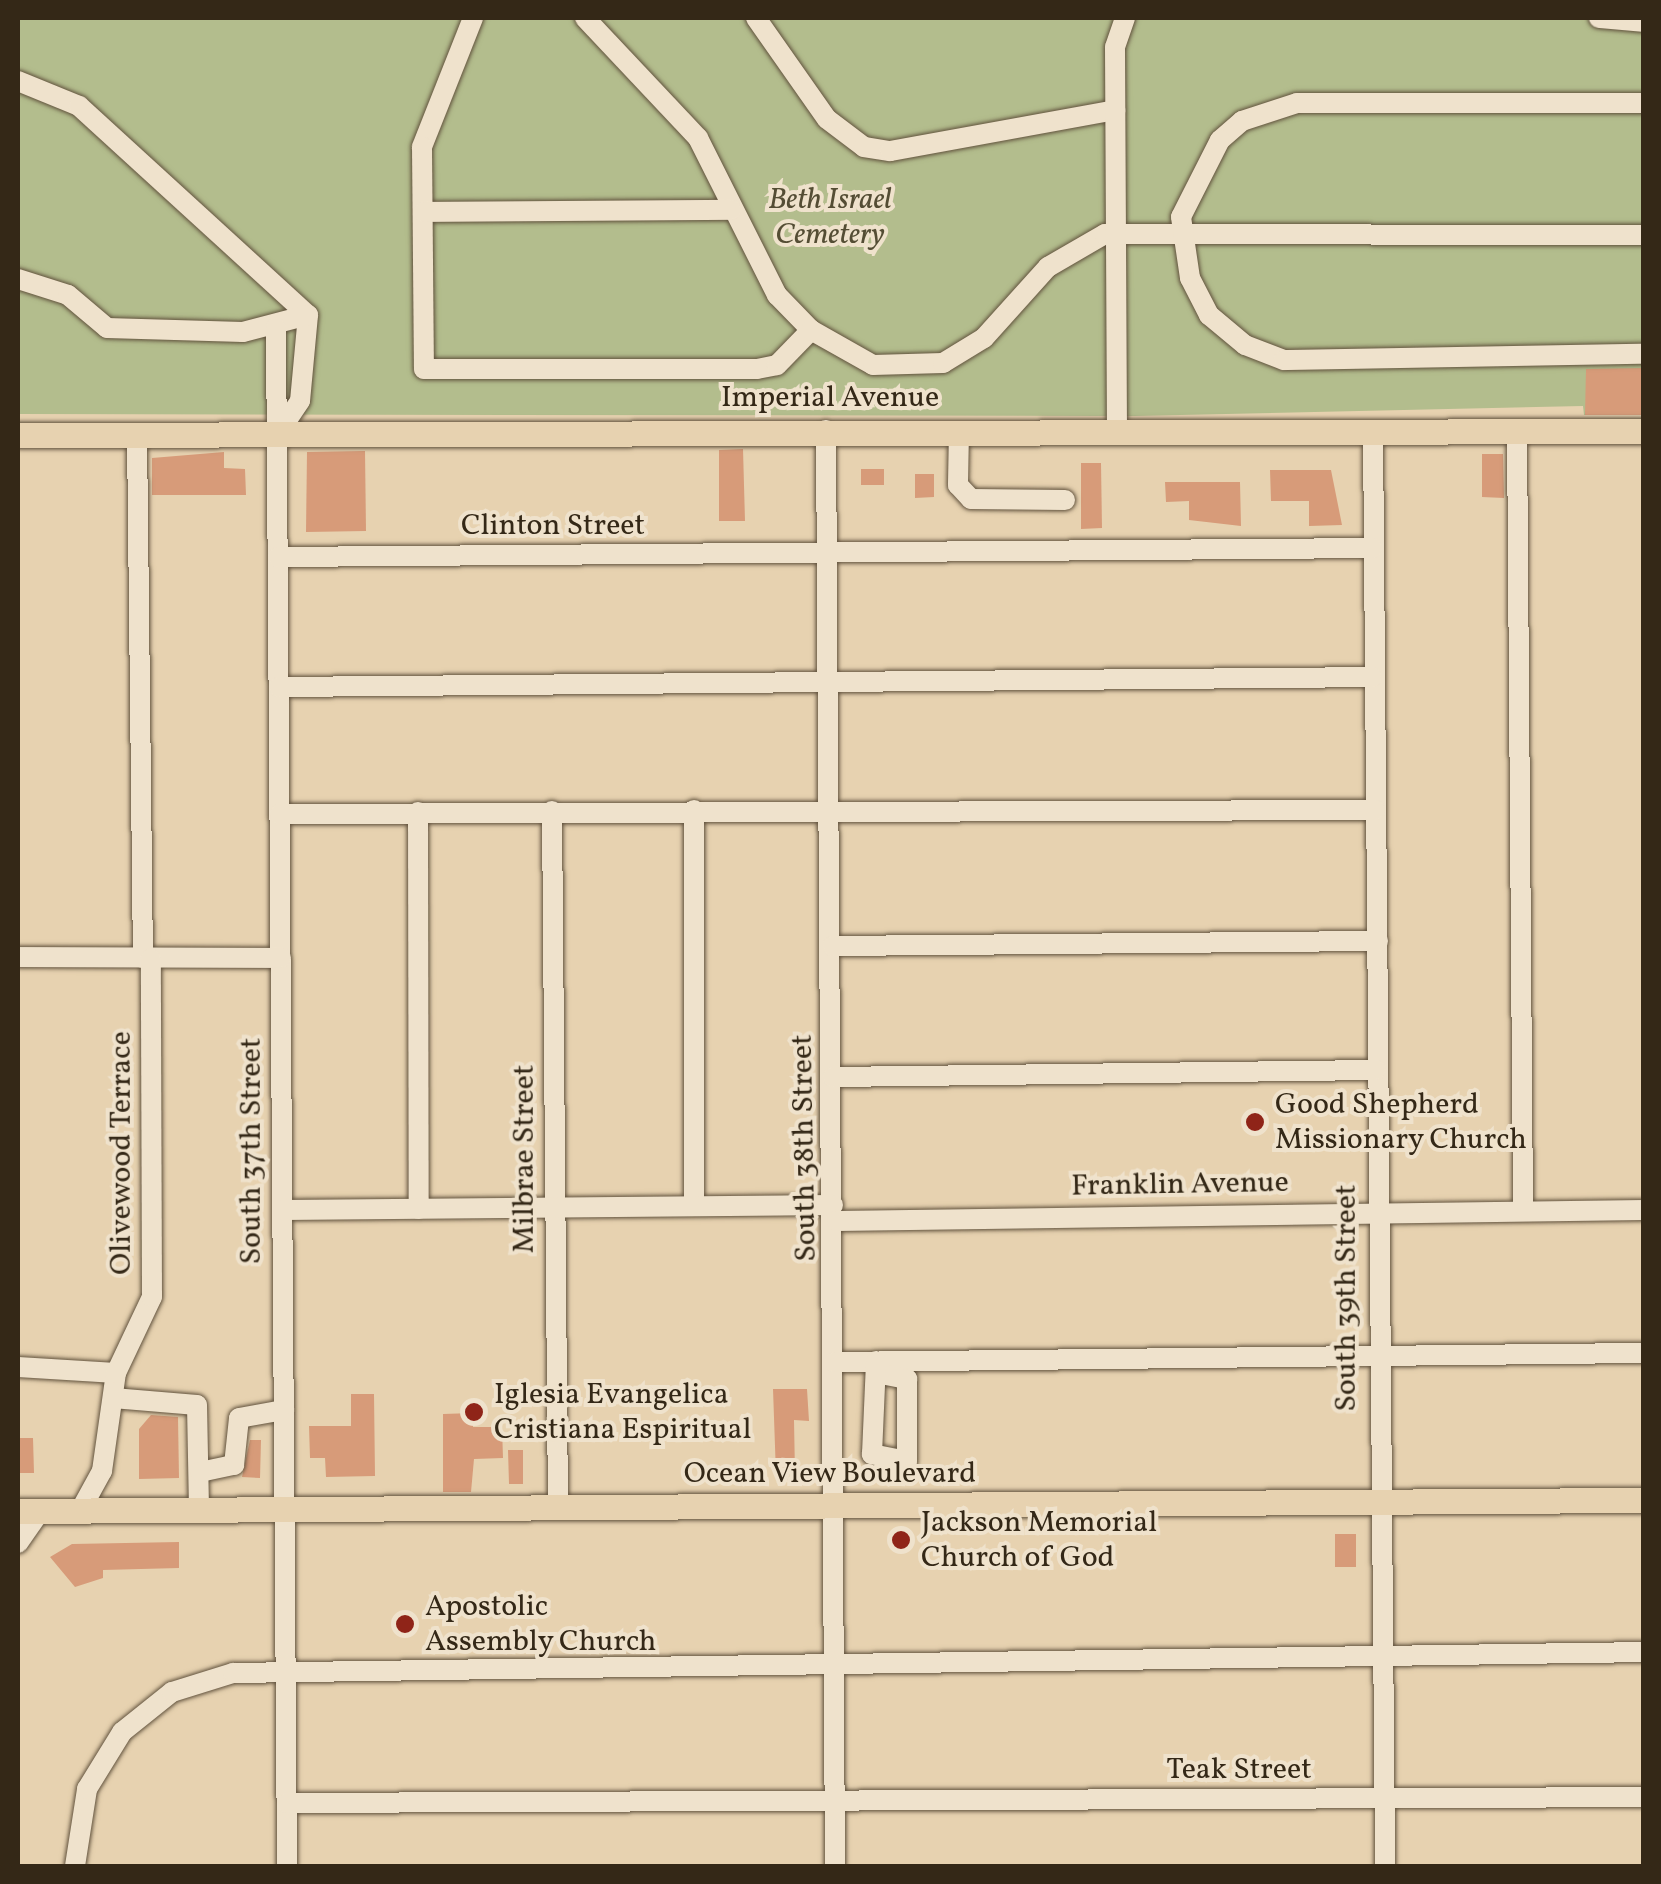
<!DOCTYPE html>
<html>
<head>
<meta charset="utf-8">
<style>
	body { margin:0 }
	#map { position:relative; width:1661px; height:1884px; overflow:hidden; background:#e7d2b0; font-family:Vollkorn,serif }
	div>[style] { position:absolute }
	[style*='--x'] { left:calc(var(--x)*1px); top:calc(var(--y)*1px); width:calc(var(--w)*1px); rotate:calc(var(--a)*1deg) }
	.green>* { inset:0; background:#b3bd8d }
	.building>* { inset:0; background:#d79b79 }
	.roads { filter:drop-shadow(0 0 2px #61523d) drop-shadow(0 0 2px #61523d) }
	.minor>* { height:20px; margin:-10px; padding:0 10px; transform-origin:10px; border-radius:10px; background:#efe2cc }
	.major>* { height:25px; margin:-12.5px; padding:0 12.5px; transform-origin:12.5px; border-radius:12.5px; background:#e7d2b0 }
	.dots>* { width:28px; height:28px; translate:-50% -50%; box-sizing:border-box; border:5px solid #efe2cc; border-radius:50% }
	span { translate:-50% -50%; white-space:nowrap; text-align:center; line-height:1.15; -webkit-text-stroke:8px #efe2cc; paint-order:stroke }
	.park-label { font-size:30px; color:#544d34; font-style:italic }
	.street-label { font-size:30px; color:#342817 }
	.poi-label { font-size:30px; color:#342817 }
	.left { translate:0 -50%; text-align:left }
	.frame { position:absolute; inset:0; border:20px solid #342817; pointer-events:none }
</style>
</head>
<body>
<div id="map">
	<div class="green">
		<div style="clip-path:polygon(18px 18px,1643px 18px,1643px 415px,1584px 415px,1583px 406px,1134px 416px,18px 414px)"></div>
	</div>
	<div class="building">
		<div style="clip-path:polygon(1644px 368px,1644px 415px,1585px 415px,1586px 369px)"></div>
		<div style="clip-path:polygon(743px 449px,745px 521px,719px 521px,719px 450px)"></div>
		<div style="clip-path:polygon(365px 451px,366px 531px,306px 532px,307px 452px)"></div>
		<div style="clip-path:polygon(224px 452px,224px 468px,245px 469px,246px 495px,152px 495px,152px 458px)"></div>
		<div style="clip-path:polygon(1482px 454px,1503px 454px,1504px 498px,1482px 497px)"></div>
		<div style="clip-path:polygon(1081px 463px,1101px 463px,1102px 528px,1081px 529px)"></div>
		<div style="clip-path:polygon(861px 469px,884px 469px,884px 485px,861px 485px)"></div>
		<div style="clip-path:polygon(1270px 470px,1331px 470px,1342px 525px,1309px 526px,1309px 501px,1271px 501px)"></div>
		<div style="clip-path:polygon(915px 474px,934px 474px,934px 497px,915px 498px)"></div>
		<div style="clip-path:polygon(1165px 482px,1240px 482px,1241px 526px,1189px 520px,1189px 501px,1166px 502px)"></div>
		<div style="clip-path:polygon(773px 1389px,807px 1389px,809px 1421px,794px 1420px,795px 1474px,776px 1475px)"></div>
		<div style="clip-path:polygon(351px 1394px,374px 1394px,375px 1476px,326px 1477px,325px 1458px,310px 1458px,309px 1426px,351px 1426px)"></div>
		<div style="clip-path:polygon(473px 1413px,473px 1427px,502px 1427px,503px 1458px,474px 1459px,471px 1492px,443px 1492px,443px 1414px)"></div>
		<div style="clip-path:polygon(151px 1415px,178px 1417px,179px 1478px,139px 1479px,139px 1429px)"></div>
		<div style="clip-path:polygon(18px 1438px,33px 1438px,34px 1473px,18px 1473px)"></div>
		<div style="clip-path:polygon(250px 1440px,261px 1440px,260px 1478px,242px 1477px)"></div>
		<div style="clip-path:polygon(508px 1450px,523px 1450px,523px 1484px,509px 1484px)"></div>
		<div style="clip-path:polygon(1335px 1534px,1356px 1534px,1356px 1567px,1335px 1567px)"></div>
		<div style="clip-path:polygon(179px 1542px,179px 1568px,103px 1570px,103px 1578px,75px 1587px,50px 1557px,72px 1544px)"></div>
	</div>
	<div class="roads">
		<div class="minor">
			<div style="--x:473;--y:18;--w:139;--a:111.6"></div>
			<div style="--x:422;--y:147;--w:222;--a:89.5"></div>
			<div style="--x:424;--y:369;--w:333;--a:0"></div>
			<div style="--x:757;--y:369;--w:20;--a:-11"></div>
			<div style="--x:777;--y:365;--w:49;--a:-45.8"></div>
			<div style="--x:585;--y:18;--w:165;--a:46.7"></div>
			<div style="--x:698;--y:138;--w:176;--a:63.3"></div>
			<div style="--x:777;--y:295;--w:49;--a:45.8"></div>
			<div style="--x:811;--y:330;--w:71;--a:29.4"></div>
			<div style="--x:873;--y:365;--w:70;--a:-1.6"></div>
			<div style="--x:943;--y:363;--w:48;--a:-31.4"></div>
			<div style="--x:984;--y:338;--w:96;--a:-48"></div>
			<div style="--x:1048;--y:267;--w:66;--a:-30.1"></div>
			<div style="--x:1105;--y:234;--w:539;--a:0.11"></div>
			<div style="--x:756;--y:18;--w:123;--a:54.9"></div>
			<div style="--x:827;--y:119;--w:46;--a:37.1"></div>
			<div style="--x:864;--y:147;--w:26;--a:9"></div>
			<div style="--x:890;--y:151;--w:229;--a:-10.3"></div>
			<div style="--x:1599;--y:18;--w:45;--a:5.1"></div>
			<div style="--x:18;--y:81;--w:66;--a:22.3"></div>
			<div style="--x:79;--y:106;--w:310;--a:42.4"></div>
			<div style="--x:308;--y:315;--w:86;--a:95.3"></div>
			<div style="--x:300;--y:401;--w:41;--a:124.1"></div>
			<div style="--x:1644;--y:103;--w:347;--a:180"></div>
			<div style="--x:1297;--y:103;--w:58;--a:161.9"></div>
			<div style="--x:1242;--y:121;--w:29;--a:139"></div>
			<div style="--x:1220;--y:140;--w:86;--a:116.9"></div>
			<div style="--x:1181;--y:217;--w:62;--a:81.6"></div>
			<div style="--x:1190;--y:278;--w:42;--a:62.8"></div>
			<div style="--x:1209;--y:315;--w:47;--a:39.8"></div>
			<div style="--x:1245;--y:345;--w:42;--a:21"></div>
			<div style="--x:1284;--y:360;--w:360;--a:-1"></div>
			<div style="--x:424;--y:212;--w:307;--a:-0.4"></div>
			<div style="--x:18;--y:279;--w:52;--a:17.7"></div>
			<div style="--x:68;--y:295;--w:51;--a:40.2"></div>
			<div style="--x:107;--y:328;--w:136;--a:1.7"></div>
			<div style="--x:243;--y:332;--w:67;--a:-14.7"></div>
			<div style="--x:276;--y:328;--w:1538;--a:89.59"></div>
			<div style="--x:826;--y:430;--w:1436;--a:89.64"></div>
			<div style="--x:1373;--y:430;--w:1436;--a:89.52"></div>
			<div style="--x:1517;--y:430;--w:781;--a:89.56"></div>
			<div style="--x:959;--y:431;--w:54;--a:91.1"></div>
			<div style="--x:958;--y:485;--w:19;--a:47"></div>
			<div style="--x:971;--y:499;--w:94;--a:0.6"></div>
			<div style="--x:1117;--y:431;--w:384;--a:-90.3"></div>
			<div style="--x:1115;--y:47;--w:31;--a:-71"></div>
			<div style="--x:137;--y:433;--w:525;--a:89.35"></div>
			<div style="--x:278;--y:557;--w:1094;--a:-0.47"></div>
			<div style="--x:279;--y:687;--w:1093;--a:-0.52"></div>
			<div style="--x:552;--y:811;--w:696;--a:89.51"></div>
			<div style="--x:418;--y:812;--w:397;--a:89.9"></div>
			<div style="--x:280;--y:814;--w:1095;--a:-0.21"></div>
			<div style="--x:833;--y:946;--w:545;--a:-0.53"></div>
			<div style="--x:18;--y:957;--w:263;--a:0.2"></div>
			<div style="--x:833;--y:1077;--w:543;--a:-0.74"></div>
			<div style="--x:694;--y:1206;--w:396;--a:-90"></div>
			<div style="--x:283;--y:1210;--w:550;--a:-0.52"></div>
			<div style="--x:837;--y:1221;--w:807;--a:-0.78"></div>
			<div style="--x:835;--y:1362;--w:809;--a:-0.64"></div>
			<div style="--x:18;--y:1367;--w:98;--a:3.5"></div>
			<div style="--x:876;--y:1373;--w:32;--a:11"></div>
			<div style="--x:907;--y:1379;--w:82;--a:90"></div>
			<div style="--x:907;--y:1461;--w:36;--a:-169"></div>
			<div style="--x:872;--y:1454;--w:93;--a:-87.5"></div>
			<div style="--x:113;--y:1398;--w:84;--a:4.8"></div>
			<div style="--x:197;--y:1405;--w:105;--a:88.9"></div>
			<div style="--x:200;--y:1472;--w:35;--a:-12"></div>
			<div style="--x:234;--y:1465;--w:47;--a:-83.9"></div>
			<div style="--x:239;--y:1418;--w:46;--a:-10.1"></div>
			<div style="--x:80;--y:1511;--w:46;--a:-61.2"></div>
			<div style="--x:102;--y:1471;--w:99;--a:-81.9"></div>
			<div style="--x:116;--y:1373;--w:84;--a:-64.7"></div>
			<div style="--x:152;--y:1297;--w:338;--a:-90.2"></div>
			<div style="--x:18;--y:1543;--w:39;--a:-55"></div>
			<div style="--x:287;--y:1803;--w:1357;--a:-0.25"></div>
			<div style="--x:75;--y:1866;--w:78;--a:-81.1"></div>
			<div style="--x:87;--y:1789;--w:67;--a:-58.4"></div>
			<div style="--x:122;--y:1732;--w:64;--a:-38.7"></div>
			<div style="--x:172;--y:1692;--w:64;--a:-17.3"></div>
			<div style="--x:233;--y:1673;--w:1411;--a:-0.85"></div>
		</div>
		<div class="major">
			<div style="--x:18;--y:435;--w:1626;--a:-0.14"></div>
			<div style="--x:18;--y:1511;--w:1626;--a:-0.39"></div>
		</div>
	</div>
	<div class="dots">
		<div style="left:1255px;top:1122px;background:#8f2418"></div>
		<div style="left:474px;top:1412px;background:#8f2418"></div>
		<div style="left:901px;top:1540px;background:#8f2418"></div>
		<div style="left:405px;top:1624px;background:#8f2418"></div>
	</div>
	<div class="park-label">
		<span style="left:830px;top:217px">Beth Israel<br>Cemetery</span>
	</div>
	<div class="street-label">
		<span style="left:830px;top:398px">Imperial Avenue</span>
		<span style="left:553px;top:526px">Clinton Street</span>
		<span style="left:805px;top:1148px;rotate:-91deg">South 38th Street</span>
		<span style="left:252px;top:1151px;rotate:-90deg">South 37th Street</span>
		<span style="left:122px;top:1153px;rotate:-90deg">Olivewood Terrace</span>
		<span style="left:525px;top:1159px;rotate:-90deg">Milbrae Street</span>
		<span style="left:1180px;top:1185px;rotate:-1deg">Franklin Avenue</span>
		<span style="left:1347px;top:1298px;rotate:-90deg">South 39th Street</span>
		<span style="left:830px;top:1474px">Ocean View Boulevard</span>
		<span style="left:1239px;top:1770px">Teak Street</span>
	</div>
	<div class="poi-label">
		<span class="left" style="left:1275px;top:1122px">Good Shepherd<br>Missionary Church</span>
		<span class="left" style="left:494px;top:1412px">Iglesia Evangelica<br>Cristiana Espiritual</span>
		<span class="left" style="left:921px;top:1540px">Jackson Memorial<br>Church of God</span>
		<span class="left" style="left:425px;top:1624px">Apostolic<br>Assembly Church</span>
	</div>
	<div class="frame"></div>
</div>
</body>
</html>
